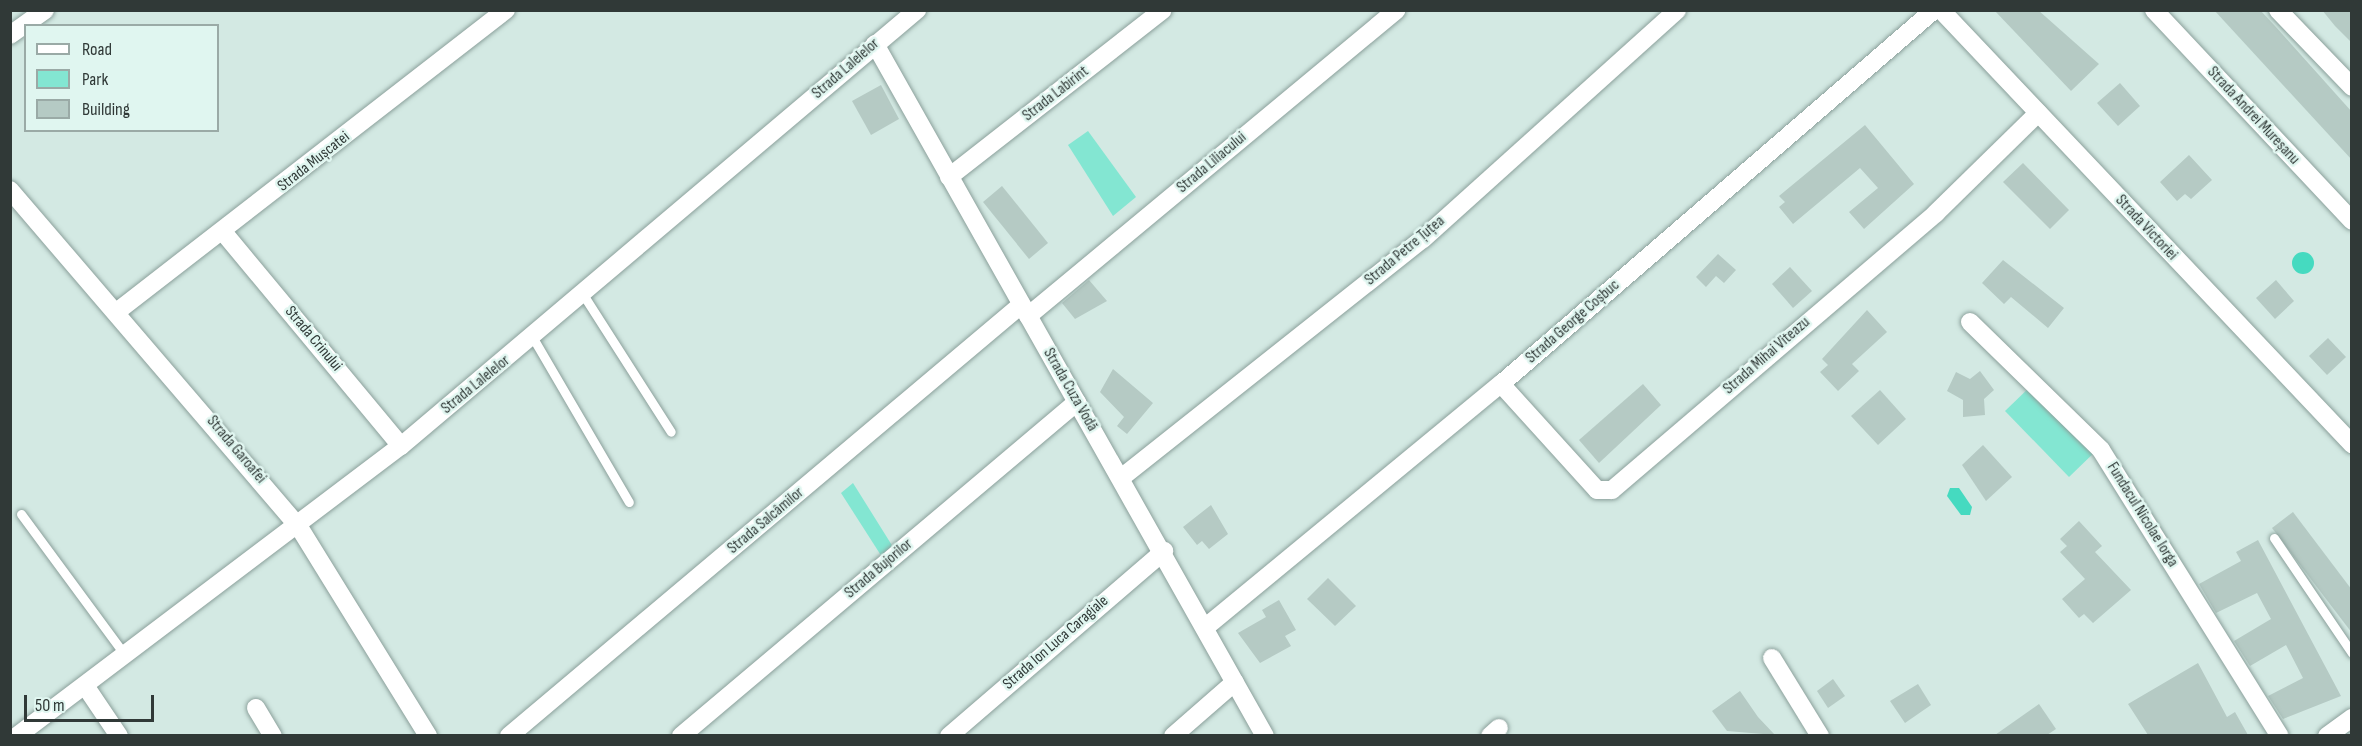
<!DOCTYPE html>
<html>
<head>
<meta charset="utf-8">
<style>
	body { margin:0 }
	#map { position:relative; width:2362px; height:746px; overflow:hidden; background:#d3e9e3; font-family:"Sofia Sans Condensed",sans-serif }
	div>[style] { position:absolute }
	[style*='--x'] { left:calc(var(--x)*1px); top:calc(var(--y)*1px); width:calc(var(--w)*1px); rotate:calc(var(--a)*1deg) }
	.green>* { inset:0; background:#83e6d2 }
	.water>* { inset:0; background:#45dac0 }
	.round { border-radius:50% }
	.building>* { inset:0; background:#b5cac4 }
	.roads { filter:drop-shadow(0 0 2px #8ba09b) drop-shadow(0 0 2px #8ba09b) }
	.service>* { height:9px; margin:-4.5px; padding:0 4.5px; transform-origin:4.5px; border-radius:4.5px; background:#fff }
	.minor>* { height:18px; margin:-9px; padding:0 9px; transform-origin:9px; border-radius:9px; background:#fff }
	span { translate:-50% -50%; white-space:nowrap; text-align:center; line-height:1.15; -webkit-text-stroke:5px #e0f6f0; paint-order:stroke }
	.street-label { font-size:16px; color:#303937 }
	.frame { position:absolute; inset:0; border:12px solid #303937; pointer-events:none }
	.legend { position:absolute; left:24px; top:24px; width:195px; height:108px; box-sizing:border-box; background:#e0f6f0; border:2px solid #9aaaa6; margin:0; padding:8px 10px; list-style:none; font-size:18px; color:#303937 }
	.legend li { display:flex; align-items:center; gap:12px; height:30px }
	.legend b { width:30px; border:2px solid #9aaaa6 }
	.scale { position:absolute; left:24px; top:695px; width:130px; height:27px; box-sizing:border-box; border:3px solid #303937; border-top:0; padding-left:8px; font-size:18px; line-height:21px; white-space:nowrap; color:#303937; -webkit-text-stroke:4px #e0f6f0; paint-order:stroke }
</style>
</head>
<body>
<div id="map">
	<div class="green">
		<div style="clip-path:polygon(1088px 131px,1136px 197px,1113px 216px,1068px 145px)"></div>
		<div style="clip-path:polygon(2036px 381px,2100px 447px,2069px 477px,2005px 411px)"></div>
		<div style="clip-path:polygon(853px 483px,893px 547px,882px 557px,841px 493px)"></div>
	</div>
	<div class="water">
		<div class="round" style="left:2292px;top:252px;width:22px;height:22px"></div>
		<div style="clip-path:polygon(1950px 488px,1959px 488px,1972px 507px,1970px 515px,1961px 515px,1947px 496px)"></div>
	</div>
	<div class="building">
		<div style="clip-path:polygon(1994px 10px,2038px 10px,2099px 64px,2071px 91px)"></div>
		<div style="clip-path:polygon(2214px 10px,2260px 10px,2275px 26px,2352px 112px,2352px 160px)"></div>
		<div style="clip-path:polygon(2322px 10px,2352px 10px,2352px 43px,2335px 26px)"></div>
		<div style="clip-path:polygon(2120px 83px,2140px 106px,2118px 126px,2097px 103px)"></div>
		<div style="clip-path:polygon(881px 85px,899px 119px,871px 135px,852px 101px)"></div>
		<div style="clip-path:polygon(1865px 125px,1914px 184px,1864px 229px,1849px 212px,1878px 188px,1860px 168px,1793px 224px,1779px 207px,1785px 202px,1779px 196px)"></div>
		<div style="clip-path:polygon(2189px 155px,2212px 180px,2191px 199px,2185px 194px,2177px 201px,2160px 182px)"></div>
		<div style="clip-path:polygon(2023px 163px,2069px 210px,2050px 229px,2003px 182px)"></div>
		<div style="clip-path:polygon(1002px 186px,1048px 243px,1029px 259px,983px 202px)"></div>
		<div style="clip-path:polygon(1718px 254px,1736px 270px,1724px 283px,1716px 276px,1706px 287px,1696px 277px)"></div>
		<div style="clip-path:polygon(2003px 260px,2064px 308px,2048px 328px,2011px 297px,2004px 304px,1982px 283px)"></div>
		<div style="clip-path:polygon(1790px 267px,1812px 291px,1793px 308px,1772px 284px)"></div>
		<div style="clip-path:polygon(1089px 280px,1107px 301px,1075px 319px,1062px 303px)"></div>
		<div style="clip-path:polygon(2276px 280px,2294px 301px,2275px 319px,2256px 298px)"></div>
		<div style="clip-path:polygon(1867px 310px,1887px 332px,1852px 364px,1859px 371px,1838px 391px,1820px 372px,1828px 365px,1822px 359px)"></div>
		<div style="clip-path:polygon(2328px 338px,2346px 357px,2327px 375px,2309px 356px)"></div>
		<div style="clip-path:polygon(1113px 369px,1153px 403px,1127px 434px,1117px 426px,1124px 417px,1100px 392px)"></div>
		<div style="clip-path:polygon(1980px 371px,1994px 390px,1984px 399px,1985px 415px,1963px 417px,1963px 400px,1947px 391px,1956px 372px,1970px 379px)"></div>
		<div style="clip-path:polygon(1643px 384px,1661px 405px,1599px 463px,1579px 440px)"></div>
		<div style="clip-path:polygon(1880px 390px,1906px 419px,1878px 445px,1851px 416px)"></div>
		<div style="clip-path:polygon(1983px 445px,2012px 477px,1986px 501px,1962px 465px)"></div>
		<div style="clip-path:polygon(1211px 505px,1228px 534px,1209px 549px,1202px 541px,1197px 545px,1183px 527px)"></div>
		<div style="clip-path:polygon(2293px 512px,2352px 590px,2352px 633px,2272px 528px)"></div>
		<div style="clip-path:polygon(2079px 521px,2102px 546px,2095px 552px,2131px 590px,2093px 623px,2084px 614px,2079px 618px,2062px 599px,2085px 579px,2060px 552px,2067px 546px,2060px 539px)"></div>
		<div style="clip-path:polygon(2258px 540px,2341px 696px,2283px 719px,2268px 696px,2303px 678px,2286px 645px,2250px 666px,2234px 641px,2271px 619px,2257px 593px,2216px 613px,2199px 584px,2241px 561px,2236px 552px)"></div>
		<div style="clip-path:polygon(1328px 578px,1356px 606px,1335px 626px,1307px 599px)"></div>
		<div style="clip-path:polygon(1279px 600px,1296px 630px,1285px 636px,1291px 646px,1260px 663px,1238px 633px,1266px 617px,1262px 610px)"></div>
		<div style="clip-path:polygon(2198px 663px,2227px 717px,2235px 712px,2248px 735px,2148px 735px,2128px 704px)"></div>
		<div style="clip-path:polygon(1833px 679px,1845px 696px,1828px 708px,1817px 691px)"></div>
		<div style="clip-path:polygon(1918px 684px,1931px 705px,1905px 723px,1890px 701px)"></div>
		<div style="clip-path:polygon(1740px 691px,1758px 717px,1775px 735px,1727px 731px,1712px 711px)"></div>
		<div style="clip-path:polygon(2039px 704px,2056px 729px,2047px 735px,1995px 735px)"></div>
	</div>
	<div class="roads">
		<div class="service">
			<div style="--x:584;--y:296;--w:161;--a:57.4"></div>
			<div style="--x:533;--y:338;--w:190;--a:59.7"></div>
			<div style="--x:21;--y:514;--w:175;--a:53.6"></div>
			<div style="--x:2274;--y:538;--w:139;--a:55.9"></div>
		</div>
		<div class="minor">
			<div style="--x:1941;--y:10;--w:598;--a:46.56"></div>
			<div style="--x:2154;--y:10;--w:289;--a:46.8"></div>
			<div style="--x:2278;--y:10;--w:107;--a:46.1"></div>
			<div style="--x:10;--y:35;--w:43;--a:-35.5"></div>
			<div style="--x:875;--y:44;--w:794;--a:60.6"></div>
			<div style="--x:949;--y:177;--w:271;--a:-38"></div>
			<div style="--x:10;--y:190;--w:444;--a:49.4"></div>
			<div style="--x:299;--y:527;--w:246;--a:58.3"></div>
			<div style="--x:224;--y:233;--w:277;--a:50.3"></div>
			<div style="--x:119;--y:310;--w:490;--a:-37.8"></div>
			<div style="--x:1028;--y:316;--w:479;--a:-39.7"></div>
			<div style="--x:1970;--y:322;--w:183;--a:44.3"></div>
			<div style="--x:2101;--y:450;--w:337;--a:58"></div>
			<div style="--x:1501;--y:384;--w:143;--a:47.8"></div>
			<div style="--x:1597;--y:490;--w:15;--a:0"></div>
			<div style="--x:1612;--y:490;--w:426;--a:-40.5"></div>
			<div style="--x:1936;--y:213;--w:143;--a:-44.4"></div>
			<div style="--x:1121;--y:478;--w:385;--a:-38.4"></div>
			<div style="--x:1423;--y:239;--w:342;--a:-42"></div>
			<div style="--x:1207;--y:626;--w:381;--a:-39.5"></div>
			<div style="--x:1501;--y:384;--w:572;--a:-40.82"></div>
			<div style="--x:1772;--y:658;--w:92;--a:58.4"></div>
			<div style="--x:86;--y:687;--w:59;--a:56"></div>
			<div style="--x:256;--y:708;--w:33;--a:59"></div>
			<div style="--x:17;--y:736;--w:481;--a:-37.1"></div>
			<div style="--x:401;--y:446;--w:676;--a:-40.2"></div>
			<div style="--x:509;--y:736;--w:669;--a:-40.09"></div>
			<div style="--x:681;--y:736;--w:518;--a:-40.15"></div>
			<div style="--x:949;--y:736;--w:284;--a:-40.7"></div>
			<div style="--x:1173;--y:736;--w:82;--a:-41.1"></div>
			<div style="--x:1490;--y:736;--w:12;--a:-42"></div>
			<div style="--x:2327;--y:736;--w:31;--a:-36"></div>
		</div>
	</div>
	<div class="street-label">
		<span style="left:846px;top:69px;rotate:-41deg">Strada Lalelelor</span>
		<span style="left:1056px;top:94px;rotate:-38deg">Strada Labirint</span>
		<span style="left:2253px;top:116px;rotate:47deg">Strada Andrei Mureșanu</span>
		<span style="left:314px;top:162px;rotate:-38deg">Strada Mușcatei</span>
		<span style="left:1212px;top:163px;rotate:-40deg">Strada Liliacului</span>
		<span style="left:2146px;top:228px;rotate:47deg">Strada Victoriei</span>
		<span style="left:1405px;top:251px;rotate:-40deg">Strada Petre Țuțea</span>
		<span style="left:1573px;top:322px;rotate:-41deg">Strada George Coșbuc</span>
		<span style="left:313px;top:339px;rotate:50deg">Strada Crinului</span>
		<span style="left:1767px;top:356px;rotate:-41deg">Strada Mihai Viteazu</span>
		<span style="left:476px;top:385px;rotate:-39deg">Strada Lalelelor</span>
		<span style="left:1070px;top:390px;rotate:60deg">Strada Cuza Vodă</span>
		<span style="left:236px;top:450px;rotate:50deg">Strada Garoafei</span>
		<span style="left:2142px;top:515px;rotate:58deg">Fundacul Nicolae Iorga</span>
		<span style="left:766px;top:521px;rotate:-40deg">Strada Salcâmilor</span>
		<span style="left:879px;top:569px;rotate:-40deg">Strada Bujorilor</span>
		<span style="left:1056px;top:643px;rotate:-41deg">Strada Ion Luca Caragiale</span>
	</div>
	<div class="frame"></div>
	<ul class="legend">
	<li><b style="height:8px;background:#fff"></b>Road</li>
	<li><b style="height:16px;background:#83e6d2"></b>Park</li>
	<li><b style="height:16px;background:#b5cac4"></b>Building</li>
	</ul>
	<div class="scale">50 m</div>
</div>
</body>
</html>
